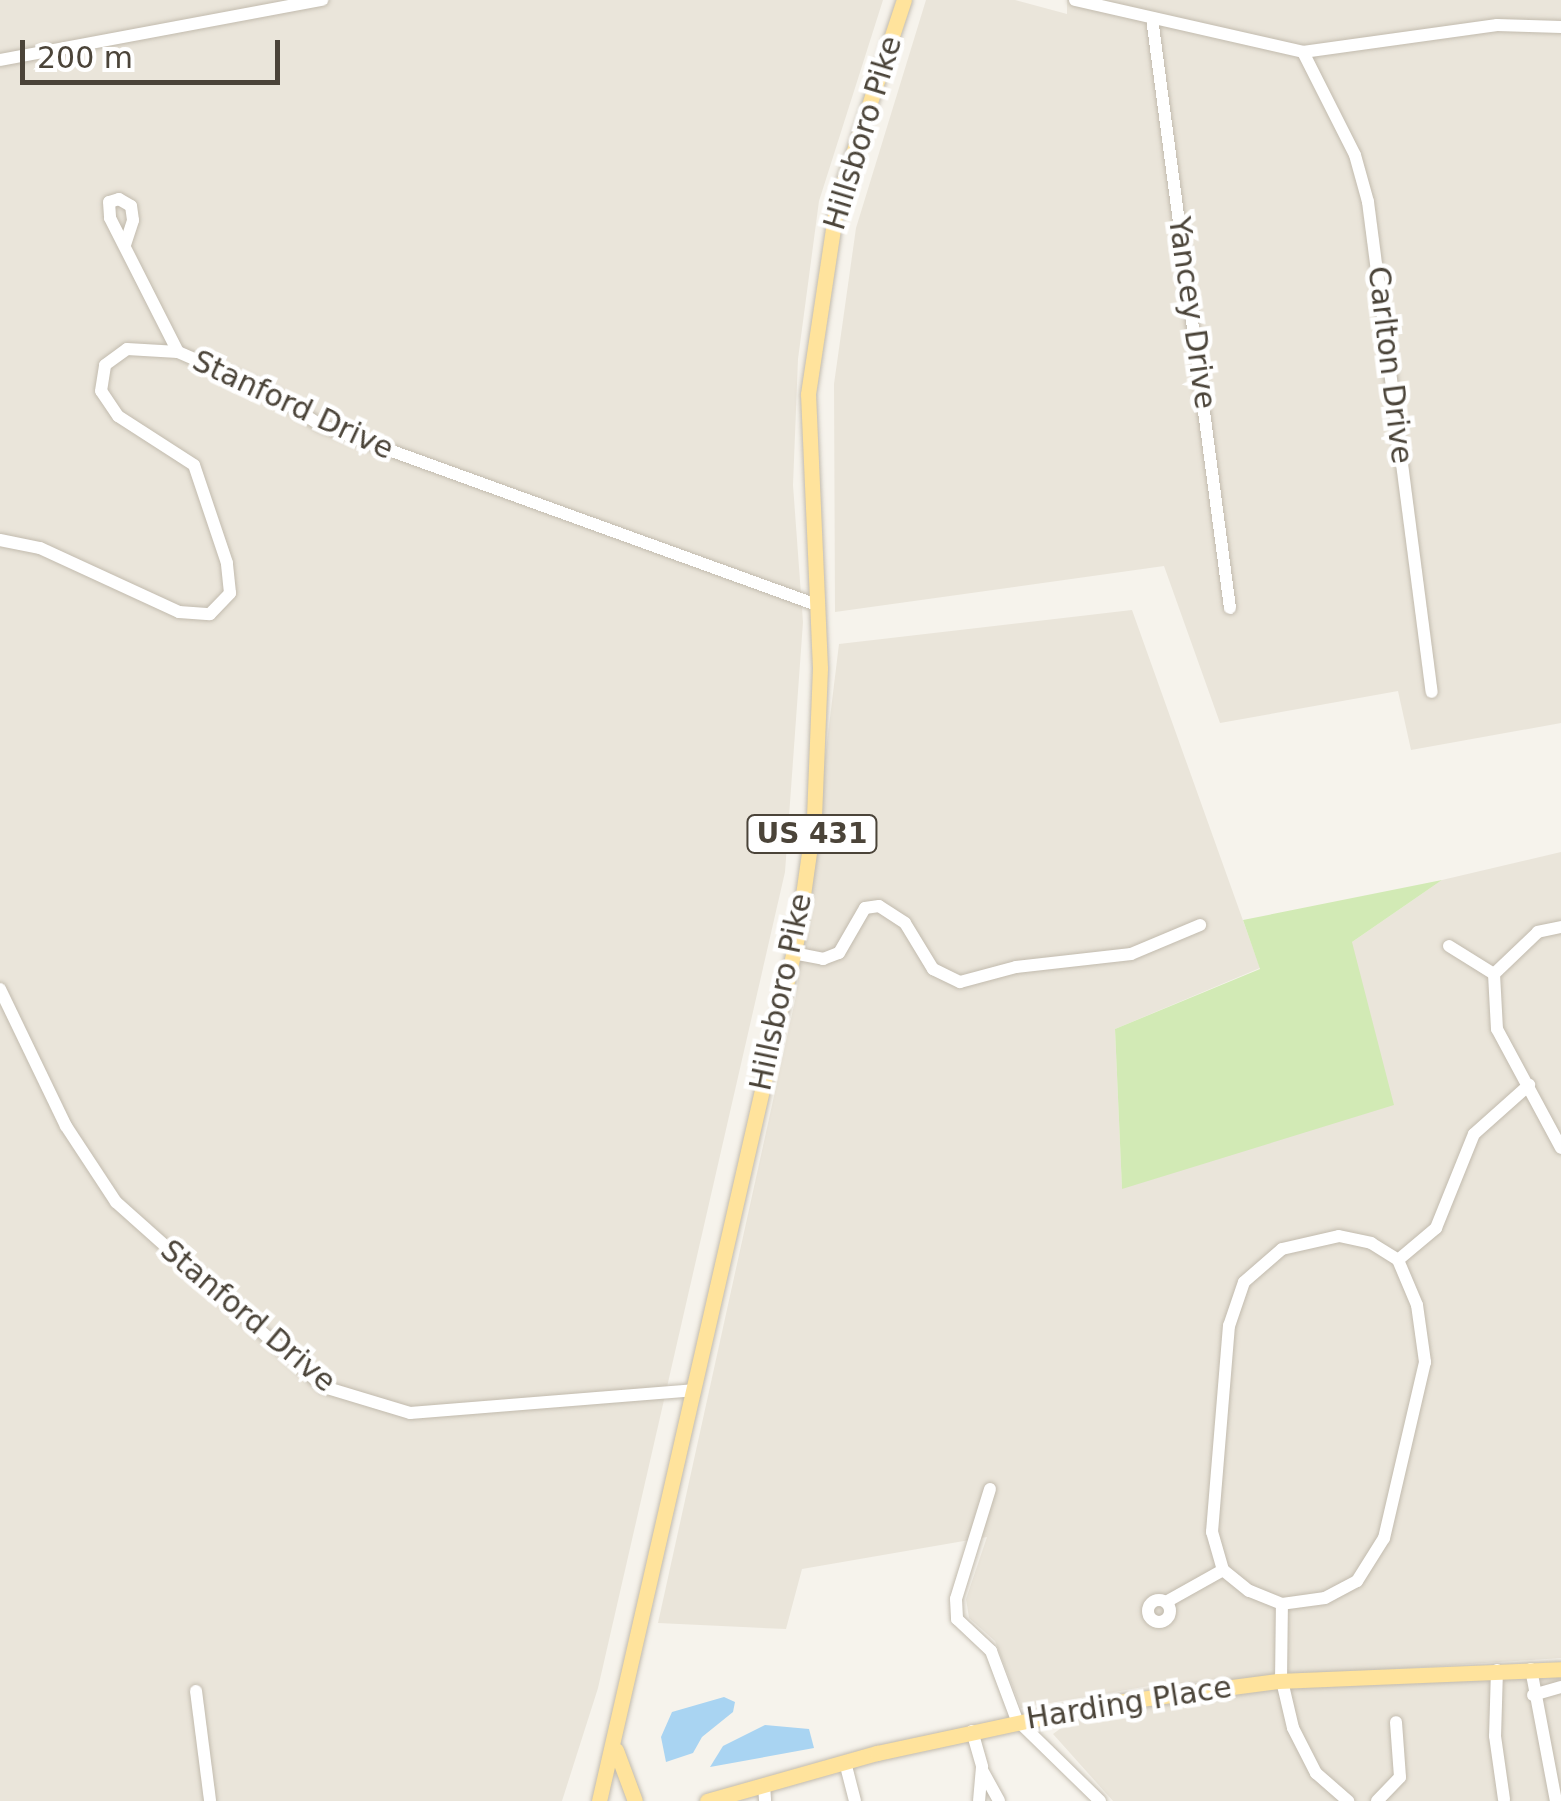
<!DOCTYPE html>
<html>
<head>
<meta charset="utf-8">
<style>
	body { margin:0 }
	#map { position:relative; width:1561px; height:1801px; overflow:hidden; background:#f6f3ec; font-family:"DejaVu Sans",sans-serif }
	div>[style] { position:absolute }
	[style*='--x'] { left:calc(var(--x)*1px); top:calc(var(--y)*1px); width:calc(var(--w)*1px); rotate:calc(var(--a)*1deg) }
	.residential>* { inset:0; background:#eae5da }
	.green>* { inset:0; background:#d2eab5 }
	.water>* { inset:0; background:#a9d4f2 }
	.roads { filter:drop-shadow(0 0 2px #c2bbae) drop-shadow(0 0 2px #c2bbae) }
	.minor>* { height:12px; margin:-6px; padding:0 6px; transform-origin:6px; border-radius:6px; background:#fff }
	.minor>.ring { margin:-6px; padding:0; box-sizing:content-box; background:none; border:12px solid #fff; border-radius:50% }
	.major>* { height:15px; margin:-7.5px; padding:0 7.5px; transform-origin:7.5px; border-radius:7.5px; background:#ffe39c }
	span { translate:-50% -50%; white-space:nowrap; text-align:center; line-height:1.15; -webkit-text-stroke:9px #fff; paint-order:stroke }
	.shield-label span { padding:2px 8px; background:#fff; border:2px solid; border-radius:8px; -webkit-text-stroke-width:0 }
	.shield-label { font-size:28px; color:#4b4439; font-weight:700 }
	.street-label { font-size:30px; color:#4b4439 }
	.scale { position:absolute; left:20px; top:40px; width:260px; height:45px; box-sizing:border-box; border:5px solid #4b4439; border-top:0; padding-left:12px; font-size:30px; line-height:35px; white-space:nowrap; color:#4b4439; -webkit-text-stroke:8px #fff; paint-order:stroke }
</style>
</head>
<body>
<div id="map">
	<div class="residential">
		<div style="clip-path:polygon(0 0,883px 0,819px 201px,798px 359px,793px 485px,803px 622px,785px 872px,598px 1688px,562px 1801px,0 1801px)"></div>
		<div style="clip-path:polygon(926px 0,1015px 0,1067px 14px,1067px 0,1561px 0,1561px 723px,1411px 750px,1398px 691px,1220px 723px,1164px 566px,835px 612px,834px 384px,856px 228px)"></div>
		<div style="clip-path:polygon(1132px 610px,1260px 968px,1115px 1029px,1122px 1189px,1352px 942px,1442px 880px,1561px 852px,1561px 1658px,1155px 1685px,1021px 1708px,995px 1641px,969px 1618px,966px 1599px,987px 1537px,802px 1569px,786px 1629px,658px 1623px,796px 996px,839px 644px)"></div>
		<div style="clip-path:polygon(1561px 1673px,1561px 1801px,1113px 1801px,1053px 1734px,1079px 1715px,1318px 1684px)"></div>
	</div>
	<div class="green">
		<div style="clip-path:polygon(1442px 880px,1352px 942px,1394px 1105px,1122px 1189px,1115px 1029px,1260px 969px,1243px 920px)"></div>
	</div>
	<div class="water">
		<div style="clip-path:polygon(724px 1697px,735px 1702px,733px 1712px,702px 1737px,693px 1753px,666px 1762px,661px 1737px,672px 1712px)"></div>
		<div style="clip-path:polygon(765px 1725px,809px 1729px,814px 1748px,710px 1767px,723px 1746px)"></div>
	</div>
	<div class="roads">
		<div class="minor">
			<div style="--x:1075;--y:0;--w:234;--a:12.8"></div>
			<div style="--x:1303;--y:52;--w:196;--a:-7.9"></div>
			<div style="--x:1497;--y:25;--w:64;--a:1.8"></div>
			<div style="--x:1152;--y:18;--w:595;--a:82.47"></div>
			<div style="--x:1303;--y:52;--w:115;--a:63.2"></div>
			<div style="--x:1355;--y:155;--w:49;--a:74.5"></div>
			<div style="--x:1368;--y:202;--w:494;--a:82.6"></div>
			<div style="--x:0;--y:60;--w:328;--a:-10.6"></div>
			<div style="--x:125;--y:245;--w:26;--a:-72"></div>
			<div style="--x:133;--y:220;--w:14;--a:-98"></div>
			<div style="--x:131;--y:206;--w:14;--a:-150"></div>
			<div style="--x:119;--y:199;--w:10;--a:163"></div>
			<div style="--x:109;--y:202;--w:16;--a:86"></div>
			<div style="--x:110;--y:218;--w:150;--a:63.1"></div>
			<div style="--x:0;--y:540;--w:41;--a:11.3"></div>
			<div style="--x:40;--y:548;--w:153;--a:24.7"></div>
			<div style="--x:179;--y:612;--w:31;--a:4"></div>
			<div style="--x:210;--y:614;--w:29;--a:-46"></div>
			<div style="--x:230;--y:593;--w:30;--a:-96"></div>
			<div style="--x:227;--y:563;--w:103;--a:-108.6"></div>
			<div style="--x:194;--y:465;--w:90;--a:-147.2"></div>
			<div style="--x:118;--y:416;--w:30;--a:-124"></div>
			<div style="--x:101;--y:391;--w:26;--a:-81"></div>
			<div style="--x:105;--y:365;--w:27;--a:-36"></div>
			<div style="--x:127;--y:349;--w:51;--a:3.4"></div>
			<div style="--x:178;--y:352;--w:100;--a:23.5"></div>
			<div style="--x:270;--y:392;--w:60;--a:33.4"></div>
			<div style="--x:320;--y:425;--w:529;--a:19.91"></div>
			<div style="--x:1561;--y:927;--w:24;--a:168"></div>
			<div style="--x:1538;--y:932;--w:61;--a:136.3"></div>
			<div style="--x:1494;--y:974;--w:55;--a:86.9"></div>
			<div style="--x:1497;--y:1029;--w:135;--a:61.7"></div>
			<div style="--x:1449;--y:946;--w:53;--a:31.9"></div>
			<div style="--x:793;--y:953;--w:31;--a:11"></div>
			<div style="--x:823;--y:959;--w:17;--a:-21"></div>
			<div style="--x:839;--y:953;--w:52;--a:-60"></div>
			<div style="--x:865;--y:908;--w:14;--a:-8"></div>
			<div style="--x:879;--y:906;--w:31;--a:33"></div>
			<div style="--x:905;--y:923;--w:54;--a:58.7"></div>
			<div style="--x:933;--y:969;--w:30;--a:26"></div>
			<div style="--x:960;--y:982;--w:58;--a:-15"></div>
			<div style="--x:1016;--y:967;--w:116;--a:-6.4"></div>
			<div style="--x:1131;--y:954;--w:75;--a:-22.8"></div>
			<div style="--x:0;--y:989;--w:152;--a:64.3"></div>
			<div style="--x:66;--y:1126;--w:91;--a:56.7"></div>
			<div style="--x:116;--y:1202;--w:278;--a:41.7"></div>
			<div style="--x:324;--y:1387;--w:90;--a:16.8"></div>
			<div style="--x:410;--y:1413;--w:284;--a:-4.6"></div>
			<div style="--x:1339;--y:1236;--w:33;--a:12"></div>
			<div style="--x:1371;--y:1243;--w:32;--a:32"></div>
			<div style="--x:1398;--y:1260;--w:49;--a:67.1"></div>
			<div style="--x:1417;--y:1305;--w:58;--a:82"></div>
			<div style="--x:1425;--y:1362;--w:181;--a:103.1"></div>
			<div style="--x:1384;--y:1538;--w:51;--a:122.1"></div>
			<div style="--x:1357;--y:1581;--w:36;--a:152"></div>
			<div style="--x:1325;--y:1598;--w:43;--a:172.1"></div>
			<div style="--x:1282;--y:1604;--w:35;--a:-158"></div>
			<div style="--x:1249;--y:1591;--w:33;--a:-141"></div>
			<div style="--x:1223;--y:1570;--w:40;--a:-106"></div>
			<div style="--x:1212;--y:1532;--w:207;--a:-85.3"></div>
			<div style="--x:1229;--y:1326;--w:46;--a:-71.2"></div>
			<div style="--x:1244;--y:1282;--w:50;--a:-41"></div>
			<div style="--x:1282;--y:1249;--w:58;--a:-12.8"></div>
			<div style="--x:1398;--y:1260;--w:50;--a:-40.1"></div>
			<div style="--x:1436;--y:1228;--w:101;--a:-68"></div>
			<div style="--x:1474;--y:1134;--w:74;--a:-41.7"></div>
			<div style="--x:990;--y:1489;--w:115;--a:107.2"></div>
			<div style="--x:956;--y:1599;--w:20;--a:87"></div>
			<div style="--x:957;--y:1619;--w:47;--a:43.3"></div>
			<div style="--x:991;--y:1651;--w:74;--a:69.4"></div>
			<div style="--x:1017;--y:1720;--w:116;--a:44.3"></div>
			<div class="ring" style="left:1148px;top:1600px;width:10px;height:10px"></div>
			<div style="--x:1166;--y:1602;--w:65;--a:-29.3"></div>
			<div style="--x:1531;--y:1669;--w:134;--a:79.3"></div>
			<div style="--x:1497;--y:1670;--w:66;--a:91.7"></div>
			<div style="--x:1495;--y:1736;--w:64;--a:81.9"></div>
			<div style="--x:1281;--y:1681;--w:77;--a:-89.3"></div>
			<div style="--x:1282;--y:1681;--w:48;--a:76.8"></div>
			<div style="--x:1293;--y:1728;--w:51;--a:62.9"></div>
			<div style="--x:1316;--y:1773;--w:43;--a:41.2"></div>
			<div style="--x:196;--y:1691;--w:111;--a:82.7"></div>
			<div style="--x:1533;--y:1695;--w:29;--a:-16"></div>
			<div style="--x:972;--y:1731;--w:37;--a:74"></div>
			<div style="--x:982;--y:1767;--w:34;--a:95"></div>
			<div style="--x:845;--y:1762;--w:40;--a:75.6"></div>
			<div style="--x:982;--y:1770;--w:35;--a:61"></div>
			<div style="--x:764;--y:1785;--w:16;--a:86"></div>
			<div style="--x:1377;--y:1801;--w:33;--a:-46"></div>
			<div style="--x:1400;--y:1777;--w:55;--a:-94.2"></div>
		</div>
		<div class="major">
			<div style="--x:616;--y:1750;--w:54;--a:69.6"></div>
			<div style="--x:599;--y:1801;--w:886;--a:-77.09"></div>
			<div style="--x:797;--y:937;--w:121;--a:-81.9"></div>
			<div style="--x:814;--y:817;--w:149;--a:-87.7"></div>
			<div style="--x:820;--y:668;--w:274;--a:-92.5"></div>
			<div style="--x:808;--y:394;--w:194;--a:-81.4"></div>
			<div style="--x:837;--y:202;--w:213;--a:-71.7"></div>
			<div style="--x:707;--y:1801;--w:177;--a:-15.8"></div>
			<div style="--x:877;--y:1753;--w:238;--a:-12.1"></div>
			<div style="--x:1110;--y:1703;--w:169;--a:-7.5"></div>
			<div style="--x:1278;--y:1681;--w:283;--a:-2.4"></div>
		</div>
	</div>
	<div class="shield-label">
		<span style="left:812px;top:834px">US 431</span>
	</div>
	<div class="street-label">
		<span style="left:863px;top:133px;rotate:-73deg">Hillsboro Pike</span>
		<span style="left:1192px;top:313px;rotate:82deg">Yancey Drive</span>
		<span style="left:1390px;top:365px;rotate:83deg">Carlton Drive</span>
		<span style="left:293px;top:405px;rotate:25deg">Stanford Drive</span>
		<span style="left:781px;top:992px;rotate:-78deg">Hillsboro Pike</span>
		<span style="left:248px;top:1316px;rotate:40deg">Stanford Drive</span>
		<span style="left:1129px;top:1703px;rotate:-9deg">Harding Place</span>
	</div>
	<div class="scale">200 m</div>
</div>
</body>
</html>
